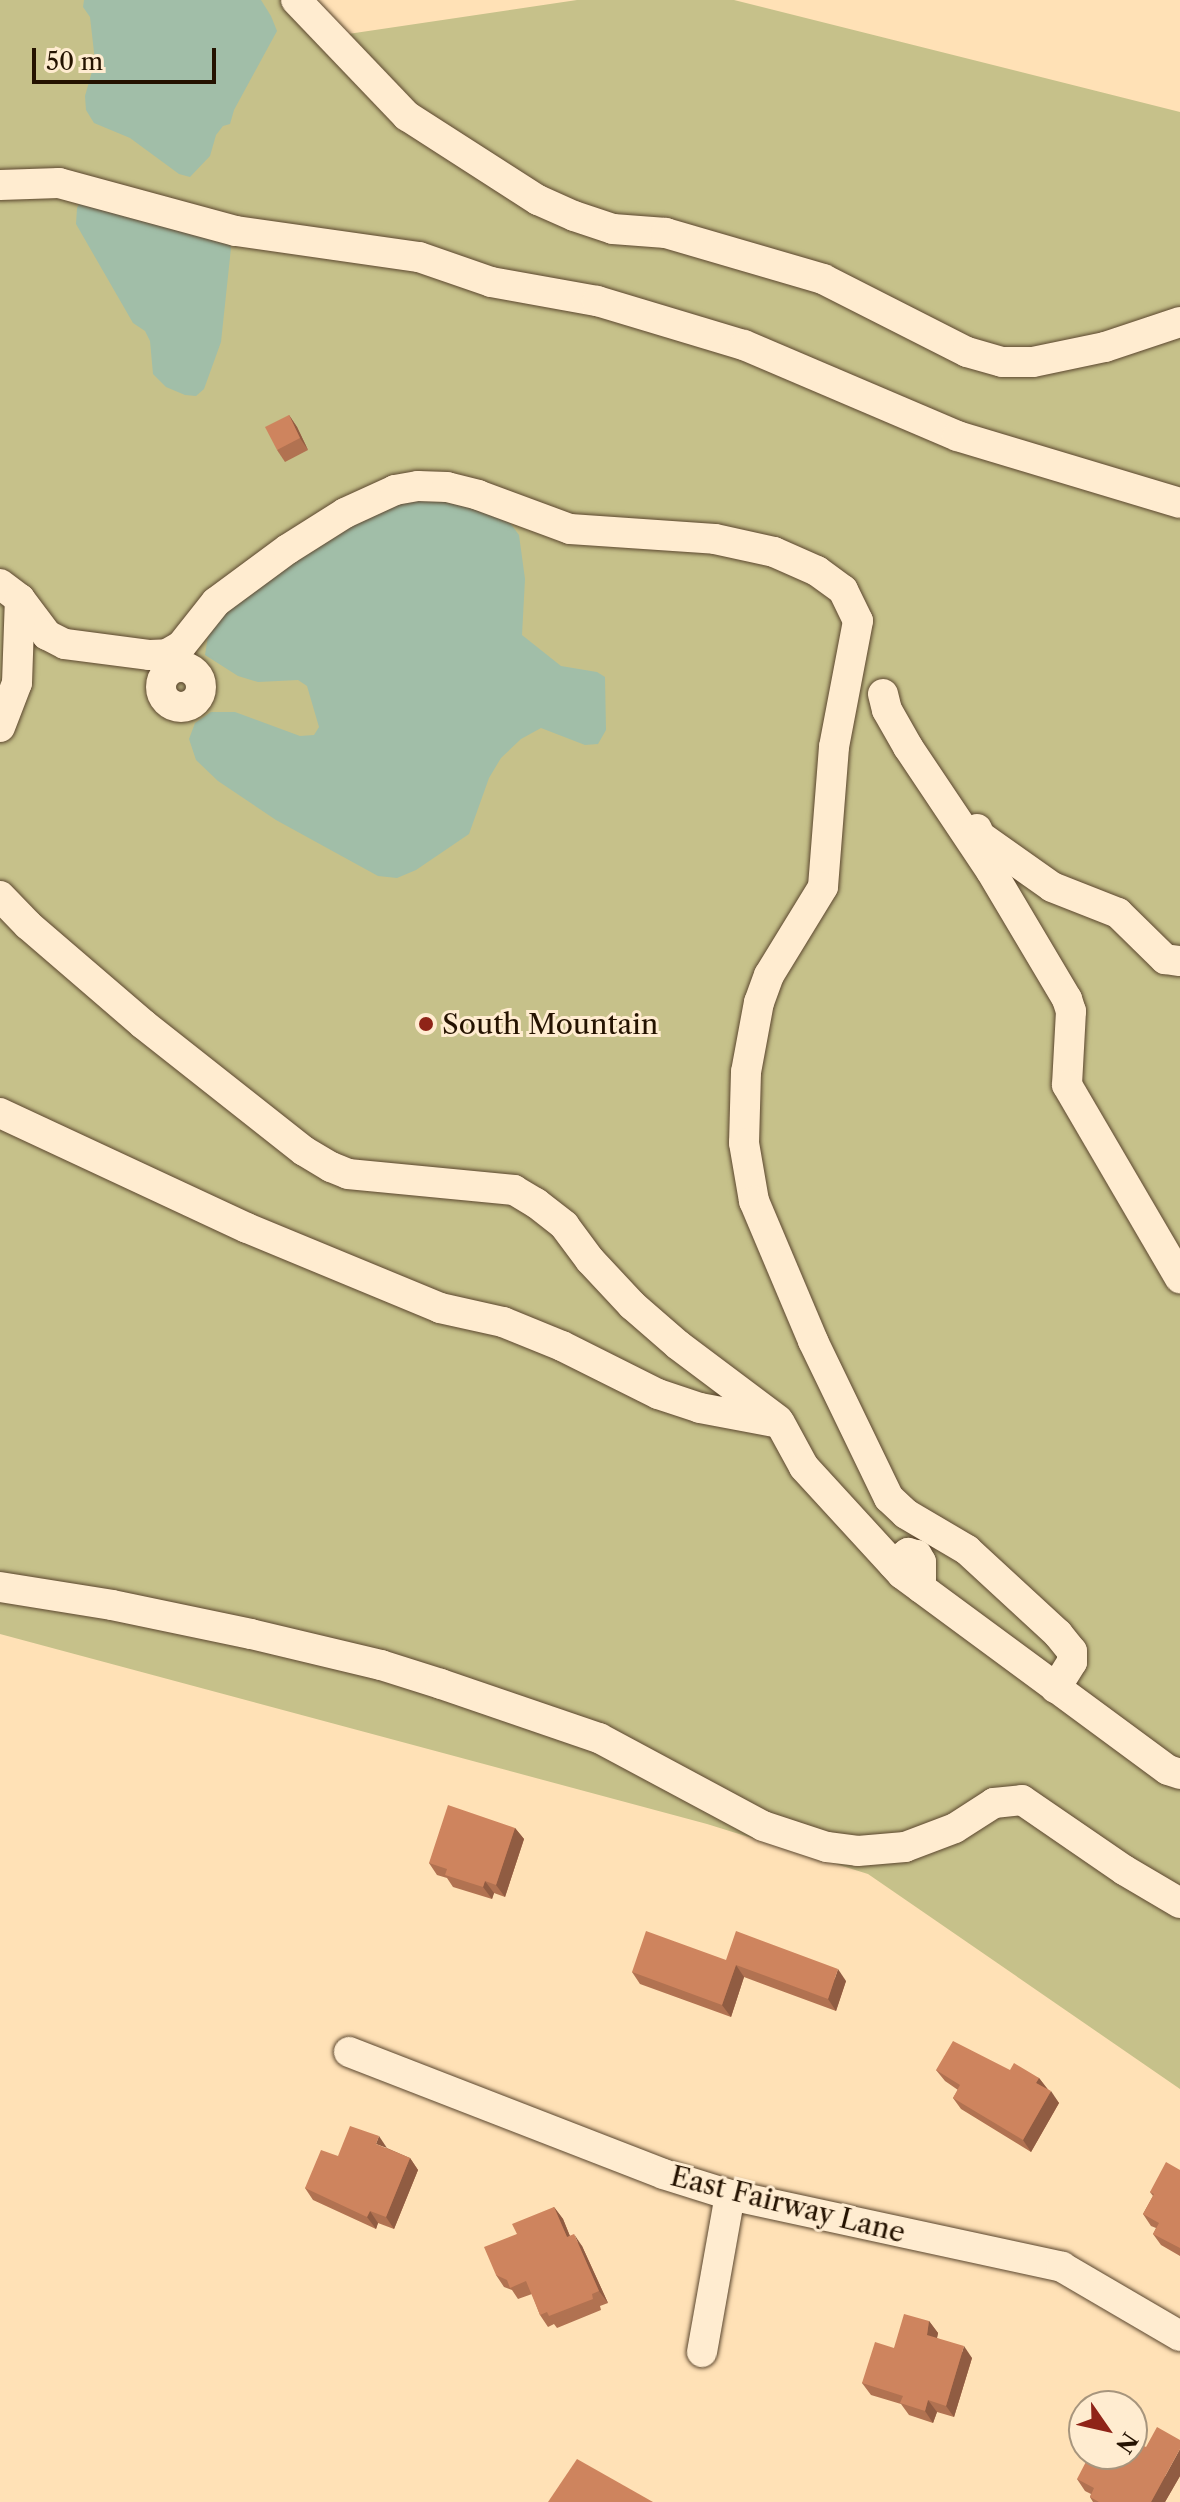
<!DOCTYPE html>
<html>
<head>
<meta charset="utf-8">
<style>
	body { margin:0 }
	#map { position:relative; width:1180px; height:2502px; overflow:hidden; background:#ffe1b6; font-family:"Libre Caslon Text",serif }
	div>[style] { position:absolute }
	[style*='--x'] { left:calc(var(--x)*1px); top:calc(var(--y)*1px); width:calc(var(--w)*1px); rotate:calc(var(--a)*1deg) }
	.green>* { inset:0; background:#c6c18a }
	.water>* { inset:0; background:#a1bea8 }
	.roads { filter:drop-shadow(0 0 2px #5b462e) drop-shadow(0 0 2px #5b462e) }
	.minor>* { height:30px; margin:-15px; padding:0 15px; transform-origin:15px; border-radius:15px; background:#ffecd0 }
	.minor>.ring { margin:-15px; padding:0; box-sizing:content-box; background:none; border:30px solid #ffecd0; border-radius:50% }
	.wall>* { inset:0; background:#b17251 }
	.shaded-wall>* { inset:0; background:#905c42 }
	.building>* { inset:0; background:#ce845e }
	.dots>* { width:22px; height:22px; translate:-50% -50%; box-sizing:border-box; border:4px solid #ffecd0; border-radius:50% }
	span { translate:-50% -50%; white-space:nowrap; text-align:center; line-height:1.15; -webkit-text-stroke:6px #ffecd0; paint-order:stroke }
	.poi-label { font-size:28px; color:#241200 }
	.left { translate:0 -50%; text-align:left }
	.street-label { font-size:28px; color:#241200 }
	.north { position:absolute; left:1068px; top:2390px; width:80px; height:80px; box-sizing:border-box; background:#ffecd0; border:2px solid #a7957d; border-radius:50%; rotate:124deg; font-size:22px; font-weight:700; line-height:32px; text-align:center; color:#241200 }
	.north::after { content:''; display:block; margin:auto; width:28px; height:36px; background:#8f2418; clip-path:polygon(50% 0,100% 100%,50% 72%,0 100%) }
	.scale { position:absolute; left:32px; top:48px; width:184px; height:36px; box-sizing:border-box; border:4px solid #241200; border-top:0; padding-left:10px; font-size:24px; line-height:28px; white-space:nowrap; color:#241200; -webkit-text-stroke:6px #ffecd0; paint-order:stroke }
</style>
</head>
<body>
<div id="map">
	<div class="green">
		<div style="clip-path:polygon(0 0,315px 0,348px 34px,577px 0,734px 0,1180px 112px,1180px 2089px,868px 1874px,707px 1824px,0 1634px)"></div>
	</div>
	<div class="water">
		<div style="clip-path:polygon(84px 0,261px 0,271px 16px,277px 31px,234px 110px,230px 124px,223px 126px,216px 135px,210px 156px,190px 177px,179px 174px,130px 138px,94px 123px,86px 110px,85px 96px,95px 61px,90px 17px,83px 7px)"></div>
		<div style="clip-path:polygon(83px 197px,227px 236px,231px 248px,221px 342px,204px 389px,196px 396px,185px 395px,166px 387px,153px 374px,150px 341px,145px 331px,133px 323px,76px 224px,77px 208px)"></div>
		<div style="clip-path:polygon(448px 496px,507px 519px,519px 535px,525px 579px,522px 635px,561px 666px,597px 672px,605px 677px,606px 730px,598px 744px,585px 745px,541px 728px,521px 739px,501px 758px,489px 778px,469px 834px,416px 870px,397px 878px,378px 876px,276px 820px,218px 781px,196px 760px,189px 739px,195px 723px,211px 712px,235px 712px,300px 736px,314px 735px,319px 727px,307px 686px,298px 680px,258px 682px,238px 676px,205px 655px,208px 636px,228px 604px,389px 503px)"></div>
	</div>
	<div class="roads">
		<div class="minor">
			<div style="--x:296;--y:0;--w:161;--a:46.3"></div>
			<div style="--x:407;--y:116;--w:156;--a:32.7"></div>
			<div style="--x:538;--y:200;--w:39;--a:24"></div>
			<div style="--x:574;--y:216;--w:41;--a:18.4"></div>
			<div style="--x:613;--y:229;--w:53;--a:4.3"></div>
			<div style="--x:666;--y:233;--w:164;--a:16.3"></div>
			<div style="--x:823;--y:279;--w:161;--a:26.9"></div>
			<div style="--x:967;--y:352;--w:36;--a:16"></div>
			<div style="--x:1002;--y:362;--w:31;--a:0"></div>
			<div style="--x:1033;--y:362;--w:74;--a:-11.8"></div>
			<div style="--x:1105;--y:347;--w:79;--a:-18.4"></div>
			<div style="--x:0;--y:185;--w:59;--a:-1.9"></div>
			<div style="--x:59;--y:183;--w:183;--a:15.2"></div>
			<div style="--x:236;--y:231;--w:185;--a:8.1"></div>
			<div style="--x:419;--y:257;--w:76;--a:19.1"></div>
			<div style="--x:491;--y:282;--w:108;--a:10.2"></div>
			<div style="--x:597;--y:301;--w:153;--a:16.7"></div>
			<div style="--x:744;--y:345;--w:232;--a:23.1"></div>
			<div style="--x:957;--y:436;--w:233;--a:16.7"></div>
			<div style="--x:0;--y:584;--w:25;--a:37"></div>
			<div style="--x:20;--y:599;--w:45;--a:53.1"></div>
			<div style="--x:47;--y:635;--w:20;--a:27"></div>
			<div style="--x:65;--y:644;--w:86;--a:7.4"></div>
			<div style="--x:150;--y:655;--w:17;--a:-3"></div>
			<div style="--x:167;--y:654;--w:16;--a:-30"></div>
			<div style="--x:181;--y:646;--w:56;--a:-51.5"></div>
			<div style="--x:216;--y:602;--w:89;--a:-36.4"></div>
			<div style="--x:288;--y:549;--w:67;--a:-32.3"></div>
			<div style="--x:345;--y:513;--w:55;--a:-24.7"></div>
			<div style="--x:395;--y:490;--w:23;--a:-10"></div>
			<div style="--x:418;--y:486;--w:29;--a:2"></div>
			<div style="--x:447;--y:487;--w:32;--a:14"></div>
			<div style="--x:478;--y:495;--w:98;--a:20.3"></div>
			<div style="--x:570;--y:529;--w:145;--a:3.9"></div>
			<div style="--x:715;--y:539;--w:60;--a:12.4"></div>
			<div style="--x:774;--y:552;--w:47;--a:23.8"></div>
			<div style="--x:817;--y:571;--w:32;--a:36"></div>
			<div style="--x:843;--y:590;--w:34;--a:64"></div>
			<div style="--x:858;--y:621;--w:128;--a:100.8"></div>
			<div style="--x:834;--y:747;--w:140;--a:94.5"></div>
			<div style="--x:823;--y:887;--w:103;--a:121.5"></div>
			<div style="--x:769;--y:975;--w:29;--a:110"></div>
			<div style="--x:759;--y:1002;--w:71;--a:100.5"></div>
			<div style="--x:746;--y:1072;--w:71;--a:91.6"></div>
			<div style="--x:744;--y:1143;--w:59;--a:80.2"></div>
			<div style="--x:754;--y:1201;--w:152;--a:67.1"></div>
			<div style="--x:813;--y:1341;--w:174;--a:64.2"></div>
			<div style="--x:889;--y:1498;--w:23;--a:43"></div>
			<div style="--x:906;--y:1514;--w:71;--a:30.5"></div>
			<div style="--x:967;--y:1550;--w:124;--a:42.7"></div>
			<div style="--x:1058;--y:1634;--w:22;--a:51"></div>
			<div style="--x:1072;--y:1651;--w:11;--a:90"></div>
			<div style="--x:1072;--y:1662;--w:31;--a:122"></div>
			<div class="ring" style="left:161px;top:667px;width:10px;height:10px"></div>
			<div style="--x:883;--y:694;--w:16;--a:76"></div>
			<div style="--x:887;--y:710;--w:43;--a:60.4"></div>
			<div style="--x:908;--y:747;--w:149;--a:56.2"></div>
			<div style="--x:991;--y:871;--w:149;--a:59.3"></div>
			<div style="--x:1067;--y:999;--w:13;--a:72"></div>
			<div style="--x:1071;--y:1011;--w:74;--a:93.1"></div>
			<div style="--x:1067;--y:1085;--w:224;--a:59.7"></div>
			<div style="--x:0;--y:727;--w:47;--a:-68.9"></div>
			<div style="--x:17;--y:683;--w:84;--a:-88"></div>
			<div style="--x:977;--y:829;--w:8;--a:67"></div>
			<div style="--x:980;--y:836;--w:88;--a:35.3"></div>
			<div style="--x:1052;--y:887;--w:71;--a:21.5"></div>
			<div style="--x:1118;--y:913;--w:66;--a:44.4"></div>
			<div style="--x:1165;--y:959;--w:15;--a:8"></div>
			<div style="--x:0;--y:896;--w:40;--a:46"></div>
			<div style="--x:28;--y:925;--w:152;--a:40.7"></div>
			<div style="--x:143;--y:1024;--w:205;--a:38.3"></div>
			<div style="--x:304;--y:1151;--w:31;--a:31"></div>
			<div style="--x:331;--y:1167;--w:18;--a:22"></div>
			<div style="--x:348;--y:1174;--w:167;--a:5.5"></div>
			<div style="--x:514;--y:1190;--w:26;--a:31"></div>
			<div style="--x:536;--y:1203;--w:36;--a:38"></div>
			<div style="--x:564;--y:1225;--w:44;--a:53.4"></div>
			<div style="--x:590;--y:1260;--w:62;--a:47"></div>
			<div style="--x:632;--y:1305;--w:61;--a:41"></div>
			<div style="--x:678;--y:1345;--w:125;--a:36.9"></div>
			<div style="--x:0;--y:1113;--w:272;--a:25"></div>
			<div style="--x:247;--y:1228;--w:209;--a:22.5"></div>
			<div style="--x:440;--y:1308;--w:65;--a:12.5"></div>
			<div style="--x:503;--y:1322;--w:64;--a:22.1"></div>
			<div style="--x:562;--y:1346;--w:107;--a:26.6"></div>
			<div style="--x:658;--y:1394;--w:44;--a:18.4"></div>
			<div style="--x:700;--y:1408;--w:81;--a:10.6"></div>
			<div style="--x:780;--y:1423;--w:50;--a:61.4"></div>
			<div style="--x:804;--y:1467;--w:145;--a:47.5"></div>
			<div style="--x:902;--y:1574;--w:330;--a:36.4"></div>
			<div style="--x:1168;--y:1770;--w:13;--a:18"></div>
			<div style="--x:893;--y:1564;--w:19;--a:-36"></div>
			<div style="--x:908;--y:1553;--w:9;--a:13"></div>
			<div style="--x:917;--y:1555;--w:8;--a:60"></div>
			<div style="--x:921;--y:1562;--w:26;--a:90"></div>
			<div style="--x:0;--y:1587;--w:113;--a:9.1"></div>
			<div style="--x:112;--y:1605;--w:142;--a:11.8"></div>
			<div style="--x:251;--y:1634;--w:134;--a:13.4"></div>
			<div style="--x:381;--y:1665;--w:63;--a:17.6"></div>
			<div style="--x:441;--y:1684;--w:167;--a:18.9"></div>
			<div style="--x:599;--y:1738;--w:186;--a:28.2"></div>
			<div style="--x:763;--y:1826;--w:67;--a:18.2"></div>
			<div style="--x:827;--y:1847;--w:31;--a:7"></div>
			<div style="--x:858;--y:1851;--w:47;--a:-4.9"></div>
			<div style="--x:905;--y:1847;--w:53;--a:-20.8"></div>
			<div style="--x:955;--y:1828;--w:46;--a:-32.7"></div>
			<div style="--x:994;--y:1803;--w:28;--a:-6"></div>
			<div style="--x:1022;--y:1800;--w:124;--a:34.5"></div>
			<div style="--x:1124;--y:1870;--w:65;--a:30.5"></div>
			<div style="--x:349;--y:2052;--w:337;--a:21.2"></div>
			<div style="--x:663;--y:2174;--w:70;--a:17.4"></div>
			<div style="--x:730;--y:2195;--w:340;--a:12.2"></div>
			<div style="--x:1062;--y:2267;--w:137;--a:30.3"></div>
			<div style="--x:702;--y:2352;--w:159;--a:-79.9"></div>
		</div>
	</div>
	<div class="wall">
		<div style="clip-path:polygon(289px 415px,297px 427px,308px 450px,285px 462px,277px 450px)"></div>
		<div style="clip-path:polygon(515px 1828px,524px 1839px,505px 1897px,494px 1893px,492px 1899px,453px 1887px,447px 1878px,437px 1875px,429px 1863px)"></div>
		<div style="clip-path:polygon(726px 1960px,846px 1981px,836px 2011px,744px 1977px,731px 2017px,640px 1984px,632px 1972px)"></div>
		<div style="clip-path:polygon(936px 2070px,1010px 2070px,1039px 2078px,1059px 2103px,1031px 2152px,961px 2109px,953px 2098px,958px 2090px,945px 2081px)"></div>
		<div style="clip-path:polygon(387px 2148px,410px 2158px,418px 2170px,394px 2229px,378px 2223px,376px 2229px,313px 2200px,305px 2188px)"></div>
		<div style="clip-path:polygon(1180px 2170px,1180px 2256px,1161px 2245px,1153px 2234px,1156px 2228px,1151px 2226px,1143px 2214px,1153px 2196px,1150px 2192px)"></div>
		<div style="clip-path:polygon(554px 2207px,563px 2219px,570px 2236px,582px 2246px,608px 2303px,600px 2306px,601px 2310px,557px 2328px,554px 2324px,548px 2327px,540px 2315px,532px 2294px,518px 2299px,512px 2290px,504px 2287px,496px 2275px,517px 2234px)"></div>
		<div style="clip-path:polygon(929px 2321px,938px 2333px,937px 2338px,972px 2358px,954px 2417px,937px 2412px,933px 2423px,909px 2415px,901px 2404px,871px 2395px,862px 2383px,894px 2348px)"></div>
		<div style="clip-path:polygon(1180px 2476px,1165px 2502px,1093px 2502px,1090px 2497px,1091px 2494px,1085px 2491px,1077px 2479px)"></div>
	</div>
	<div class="shaded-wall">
		<div style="clip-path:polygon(289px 415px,297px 427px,308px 450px,300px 438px)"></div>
		<div style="clip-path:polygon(515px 1828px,524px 1839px,505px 1897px,496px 1885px)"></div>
		<div style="clip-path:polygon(485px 1881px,494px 1893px,492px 1899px,483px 1887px)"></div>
		<div style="clip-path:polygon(736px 1965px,744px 1977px,731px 2017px,722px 2005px)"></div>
		<div style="clip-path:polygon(838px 1969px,846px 1981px,836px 2011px,828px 1999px)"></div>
		<div style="clip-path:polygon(1039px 2078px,1048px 2090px,1036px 2083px)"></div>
		<div style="clip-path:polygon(1051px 2091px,1059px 2103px,1031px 2152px,1023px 2140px)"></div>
		<div style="clip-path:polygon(379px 2136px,387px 2148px,376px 2144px)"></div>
		<div style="clip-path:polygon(410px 2158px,418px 2170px,394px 2229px,386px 2217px)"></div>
		<div style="clip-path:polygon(554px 2207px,563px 2219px,575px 2249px,567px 2237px)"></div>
		<div style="clip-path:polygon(370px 2211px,378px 2223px,376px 2229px,367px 2217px)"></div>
		<div style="clip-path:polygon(574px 2234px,582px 2246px,608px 2303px,599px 2291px)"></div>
		<div style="clip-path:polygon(929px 2321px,938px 2333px,935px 2347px,927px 2335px)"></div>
		<div style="clip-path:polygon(964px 2346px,972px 2358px,954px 2417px,946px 2406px)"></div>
		<div style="clip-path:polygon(928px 2400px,937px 2412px,933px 2423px,925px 2411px)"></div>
		<div style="clip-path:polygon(1180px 2449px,1180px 2476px,1165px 2502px,1151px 2502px)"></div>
	</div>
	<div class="building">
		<div style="clip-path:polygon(289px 415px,300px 438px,277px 450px,265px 427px)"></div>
		<div style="clip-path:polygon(448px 1805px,515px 1828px,496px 1885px,485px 1881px,483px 1887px,445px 1875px,447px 1869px,429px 1863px)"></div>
		<div style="clip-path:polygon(646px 1931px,726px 1960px,736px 1931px,838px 1969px,828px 1999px,736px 1965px,722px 2005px,632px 1972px)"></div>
		<div style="clip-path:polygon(953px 2041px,1010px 2070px,1014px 2063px,1039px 2078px,1036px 2083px,1051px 2091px,1023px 2140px,953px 2098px,960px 2085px,936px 2070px)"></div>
		<div style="clip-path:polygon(350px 2126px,379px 2136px,376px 2144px,410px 2158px,386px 2217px,370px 2211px,367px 2217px,305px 2188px,321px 2150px,338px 2156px)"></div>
		<div style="clip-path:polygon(1166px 2162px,1180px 2170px,1180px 2248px,1153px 2234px,1159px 2223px,1143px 2214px,1154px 2194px,1150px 2192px)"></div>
		<div style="clip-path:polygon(554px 2207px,567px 2237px,574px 2234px,599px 2291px,592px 2294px,593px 2299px,549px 2316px,547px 2312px,540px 2315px,526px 2281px,510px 2288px,507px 2280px,496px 2275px,484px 2247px,517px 2234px,512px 2224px)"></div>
		<div style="clip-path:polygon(904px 2314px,929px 2321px,927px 2335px,964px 2346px,946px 2406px,928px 2400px,925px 2411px,900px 2403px,903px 2396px,862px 2383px,875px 2342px,894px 2348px)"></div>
		<div style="clip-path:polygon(1157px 2427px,1180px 2440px,1180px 2449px,1151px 2502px,1099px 2502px,1090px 2497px,1094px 2488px,1077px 2479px,1090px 2454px,1132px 2454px,1132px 2440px,1146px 2447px)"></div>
		<div style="clip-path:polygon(577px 2459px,653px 2502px,548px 2502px)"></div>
	</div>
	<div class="dots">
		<div style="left:426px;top:1024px;background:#8f2418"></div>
	</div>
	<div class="poi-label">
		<span class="left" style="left:442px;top:1024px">South Mountain</span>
	</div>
	<div class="street-label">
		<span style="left:788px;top:2204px;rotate:14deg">East Fairway Lane</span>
	</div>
	<div class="north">N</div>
	<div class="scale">50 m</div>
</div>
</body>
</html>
